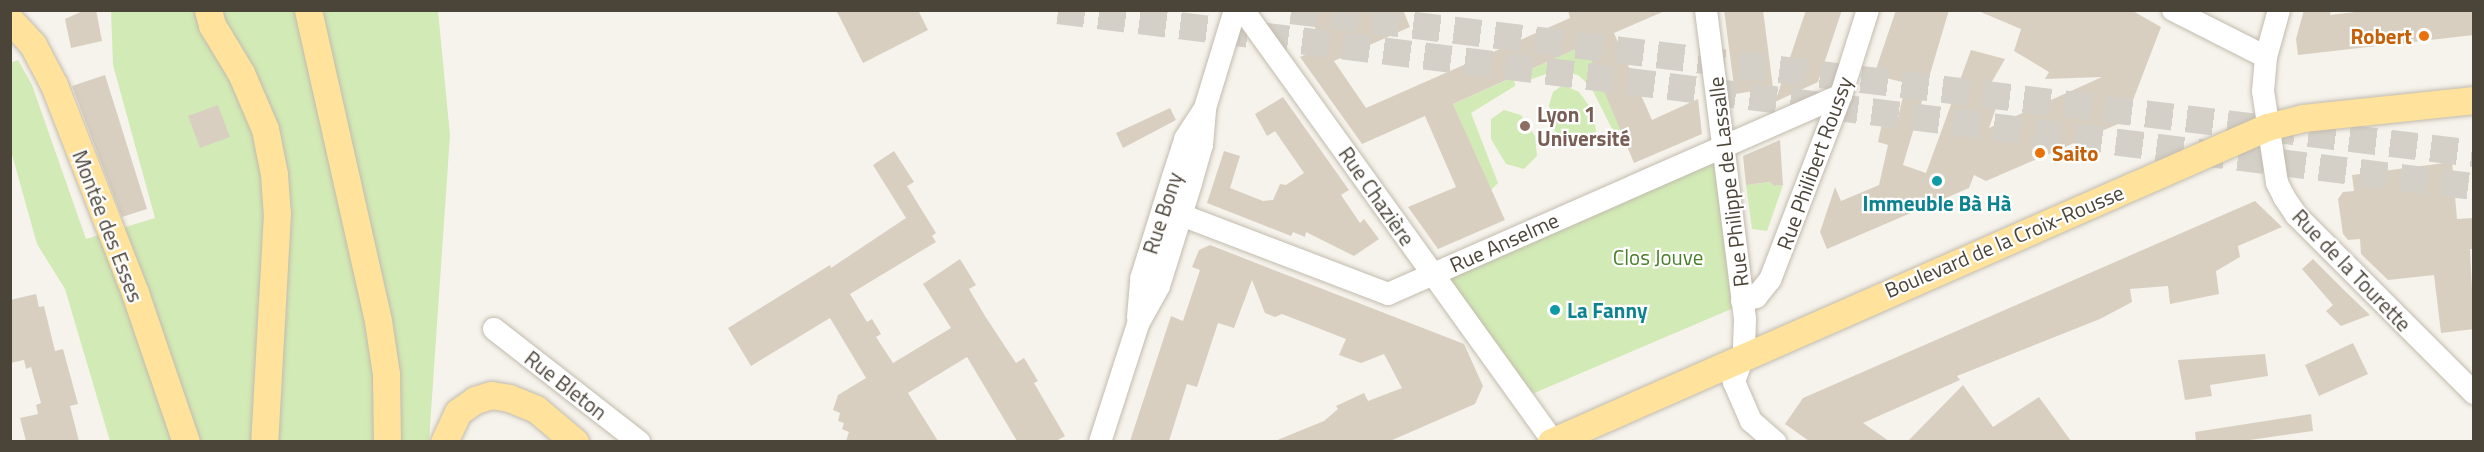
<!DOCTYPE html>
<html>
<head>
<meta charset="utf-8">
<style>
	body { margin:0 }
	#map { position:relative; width:2484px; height:452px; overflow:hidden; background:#f6f3ec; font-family:"Titillium Web",sans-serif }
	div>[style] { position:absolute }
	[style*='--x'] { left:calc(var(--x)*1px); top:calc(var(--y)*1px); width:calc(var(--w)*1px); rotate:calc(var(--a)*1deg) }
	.green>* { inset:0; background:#d2eab5 }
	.building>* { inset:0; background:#d8cfc1 }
	.major-tunnel>* { height:27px; margin-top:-13.5px; transform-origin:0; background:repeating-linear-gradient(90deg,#d4d0c8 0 27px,transparent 0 41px) }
	.roads { filter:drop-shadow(0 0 2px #c2bbae) drop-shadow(0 0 2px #c2bbae) }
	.minor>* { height:22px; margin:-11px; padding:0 11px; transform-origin:11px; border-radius:11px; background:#fff }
	.major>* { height:27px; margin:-13.5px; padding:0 13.5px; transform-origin:13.5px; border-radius:13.5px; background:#ffe39c }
	.dots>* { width:16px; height:16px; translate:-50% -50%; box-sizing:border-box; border:3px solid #fff; border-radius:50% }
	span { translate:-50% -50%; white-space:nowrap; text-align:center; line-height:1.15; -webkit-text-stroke:4.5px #fff; paint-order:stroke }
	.food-label { font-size:21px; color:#c56008; font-weight:700 }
	.right { translate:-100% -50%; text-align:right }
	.left { translate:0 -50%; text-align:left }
	.education-label { font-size:21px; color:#785e54; font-weight:700 }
	.street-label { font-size:21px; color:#4b4439 }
	.culture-label { font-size:21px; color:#0d838f; font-weight:700 }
	.park-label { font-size:21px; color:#4a7f2a }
	.frame { position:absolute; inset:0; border:12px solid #4b4439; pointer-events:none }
</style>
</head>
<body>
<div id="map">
	<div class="green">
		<div style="clip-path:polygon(111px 11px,438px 11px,450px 135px,429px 441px,110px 441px,65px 289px,37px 244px,11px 151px,10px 63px,18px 60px,32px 85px,86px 239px,155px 218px,113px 65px)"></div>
		<div style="clip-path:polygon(1585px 45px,1623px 132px,1621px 133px,1612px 129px,1591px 87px,1578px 75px,1558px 70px,1529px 80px,1523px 73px)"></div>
		<div style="clip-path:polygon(1514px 77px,1515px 86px,1471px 113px,1498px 183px,1491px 190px,1453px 104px)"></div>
		<div style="clip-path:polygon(1563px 85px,1579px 92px,1593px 111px,1596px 131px,1591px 144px,1576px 145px,1554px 131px,1549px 105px,1553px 92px)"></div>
		<div style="clip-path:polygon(1504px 110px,1521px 115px,1535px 136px,1537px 156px,1524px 169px,1506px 164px,1491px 139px,1491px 119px)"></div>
		<div style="clip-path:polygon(1723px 145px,1743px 304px,1525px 397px,1433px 274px)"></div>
		<div style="clip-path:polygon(1770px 182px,1774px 186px,1783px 185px,1767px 231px,1752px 229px,1746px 185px)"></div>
	</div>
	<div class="building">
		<div style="clip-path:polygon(85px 10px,96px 10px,102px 41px,71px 48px,65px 19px)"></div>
		<div style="clip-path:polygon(836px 10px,918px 10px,928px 30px,863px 63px)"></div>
		<div style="clip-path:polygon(1308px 10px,1403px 10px,1410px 27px,1334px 61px,1366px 108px,1570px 18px,1568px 10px,1667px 10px,1614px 33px,1652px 120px,1698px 99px,1702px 134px,1634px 163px,1585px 45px,1453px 104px,1505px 220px,1438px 249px,1408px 207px,1456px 187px,1425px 116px,1362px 144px,1300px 57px,1323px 47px)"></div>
		<div style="clip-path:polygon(1724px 10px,1763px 10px,1773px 88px,1735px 94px)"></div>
		<div style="clip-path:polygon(1806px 10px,1842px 10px,1818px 82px,1775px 102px)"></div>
		<div style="clip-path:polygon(1896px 10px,1949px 10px,1903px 165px,1926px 173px,1971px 50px,2005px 59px,1990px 85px,2003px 88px,1989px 128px,2102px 77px,2045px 79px,2049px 72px,2014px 51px,2021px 29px,1976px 10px,2131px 10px,2161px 27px,2125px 121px,1986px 181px,1974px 175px,1969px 188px,1827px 249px,1820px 232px,1835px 187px,1841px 201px,1879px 185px,1888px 145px,1878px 142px,1884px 114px,1898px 118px,1906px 83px,1874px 75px)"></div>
		<div style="clip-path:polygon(2304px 10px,2331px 10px,2330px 15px,2372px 10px,2474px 10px,2474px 35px,2298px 55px,2296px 39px)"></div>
		<div style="clip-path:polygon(105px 75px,147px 209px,122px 217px,72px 86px)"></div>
		<div style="clip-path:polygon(1283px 97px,1349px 190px,1341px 195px,1360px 223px,1364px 219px,1379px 239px,1354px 256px,1306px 232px,1305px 237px,1293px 232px,1291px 236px,1207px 203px,1224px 151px,1240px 156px,1230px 188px,1263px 201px,1273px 200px,1280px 184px,1286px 185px,1304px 173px,1275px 131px,1267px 136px,1255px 114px)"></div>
		<div style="clip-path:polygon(218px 105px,230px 137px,200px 148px,188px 116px)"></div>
		<div style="clip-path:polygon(1170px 108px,1176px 120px,1123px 148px,1116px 133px)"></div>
		<div style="clip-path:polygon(1780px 140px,1783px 185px,1774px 186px,1770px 182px,1746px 185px,1743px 156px)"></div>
		<div style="clip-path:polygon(894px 151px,914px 182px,907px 186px,936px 233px,932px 236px,936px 242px,850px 294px,867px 322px,872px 319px,881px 334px,876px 337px,893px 363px,951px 328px,923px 284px,960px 259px,976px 285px,969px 289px,985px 316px,1016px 363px,1024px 358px,1038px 381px,1034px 383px,1065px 436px,1056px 441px,1017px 441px,967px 357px,908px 393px,938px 441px,846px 441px,849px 432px,842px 429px,844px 423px,838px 421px,840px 413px,833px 410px,838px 395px,866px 378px,830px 318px,751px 366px,728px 328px,830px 265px,831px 268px,906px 218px,873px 165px)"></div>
		<div style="clip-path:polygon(2452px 162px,2457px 219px,2474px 218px,2474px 249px,2470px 249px,2474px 329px,2441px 333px,2434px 275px,2388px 280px,2361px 254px,2360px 239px,2348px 240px,2343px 234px,2338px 199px,2343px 192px,2354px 191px,2352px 175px)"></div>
		<div style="clip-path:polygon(2255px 201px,2282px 227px,2238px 246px,2240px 257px,2216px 271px,2219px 294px,2170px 304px,2168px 286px,2130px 289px,2132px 302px,2100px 319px,1957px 376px,1960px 380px,1863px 423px,1889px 441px,1809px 441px,1785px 424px,1803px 398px)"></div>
		<div style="clip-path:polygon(1210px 245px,1464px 344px,1483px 386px,1475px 404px,1390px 441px,1275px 441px,1324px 421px,1338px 409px,1336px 406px,1364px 393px,1368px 401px,1402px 388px,1384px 354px,1361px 363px,1339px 355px,1346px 339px,1282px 314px,1275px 317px,1265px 313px,1252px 280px,1234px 328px,1218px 323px,1197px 387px,1187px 384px,1169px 441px,1130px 441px,1171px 316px,1183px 321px,1200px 270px,1192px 267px,1199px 250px)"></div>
		<div style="clip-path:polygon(2313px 259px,2346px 292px,2370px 315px,2341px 326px,2326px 311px,2333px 305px,2302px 269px)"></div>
		<div style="clip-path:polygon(36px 294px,39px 307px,44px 306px,55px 351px,63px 349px,78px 404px,70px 406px,79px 441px,26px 441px,20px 418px,38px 414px,36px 405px,41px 403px,31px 367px,26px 369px,24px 360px,10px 363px,10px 300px)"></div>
		<div style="clip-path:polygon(2353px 343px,2368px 374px,2319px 396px,2305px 365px)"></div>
		<div style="clip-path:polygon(2265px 354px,2268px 376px,2210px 385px,2212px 396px,2185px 400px,2178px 360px)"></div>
		<div style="clip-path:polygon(1963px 385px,1993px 427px,2039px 397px,2071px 441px,1908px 441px)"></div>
		<div style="clip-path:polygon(2311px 414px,2313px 431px,2243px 441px,2196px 441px,2195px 432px)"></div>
	</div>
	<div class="major-tunnel">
		<div style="--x:1058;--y:10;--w:1427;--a:7.09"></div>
		<div style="--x:1291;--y:10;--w:1192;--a:6.89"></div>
	</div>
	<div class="roads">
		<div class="minor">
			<div style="--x:1243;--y:10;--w:531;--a:54.27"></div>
			<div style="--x:1706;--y:10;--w:311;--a:82.8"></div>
			<div style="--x:1745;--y:319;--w:35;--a:92"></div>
			<div style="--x:1744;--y:354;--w:30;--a:110"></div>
			<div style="--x:1734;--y:382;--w:43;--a:66.4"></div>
			<div style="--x:1751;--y:421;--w:32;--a:41"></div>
			<div style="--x:2173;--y:10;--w:104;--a:26.8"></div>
			<div style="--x:2279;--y:10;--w:49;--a:105.5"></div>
			<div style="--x:2266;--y:57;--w:34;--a:95"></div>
			<div style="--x:2263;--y:91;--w:93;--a:81.3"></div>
			<div style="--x:2277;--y:183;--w:16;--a:63"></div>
			<div style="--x:2284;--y:197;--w:22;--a:56"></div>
			<div style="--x:2296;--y:215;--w:252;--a:45"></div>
			<div style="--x:1163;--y:208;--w:241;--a:20.9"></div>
			<div style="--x:1388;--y:294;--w:495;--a:-23.7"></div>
			<div style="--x:1742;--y:301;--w:15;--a:-16"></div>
			<div style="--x:1756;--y:297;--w:22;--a:-51"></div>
			<div style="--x:1770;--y:280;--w:198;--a:-69"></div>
			<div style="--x:1841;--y:95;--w:89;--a:-72.4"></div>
			<div style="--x:1138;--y:317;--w:38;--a:-85"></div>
			<div style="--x:1141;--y:279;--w:107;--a:-72.6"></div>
			<div style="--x:1173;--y:177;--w:40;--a:-72"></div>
			<div style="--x:1185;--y:139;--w:37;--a:-57"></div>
			<div style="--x:1205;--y:108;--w:102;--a:-73"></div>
			<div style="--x:494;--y:329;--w:184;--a:37.9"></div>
			<div style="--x:1100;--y:442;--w:124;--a:-72.1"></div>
			<div style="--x:1138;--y:324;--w:43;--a:-61.1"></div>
			<div style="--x:1159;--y:286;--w:108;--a:-72.7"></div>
			<div style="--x:1191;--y:183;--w:40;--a:-74"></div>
			<div style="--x:1202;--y:145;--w:37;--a:-85"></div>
		</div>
		<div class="major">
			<div style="--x:208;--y:10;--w:16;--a:75"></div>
			<div style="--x:212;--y:25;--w:56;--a:58.9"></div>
			<div style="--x:241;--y:73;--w:61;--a:66.8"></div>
			<div style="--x:265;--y:129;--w:46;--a:78.7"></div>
			<div style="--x:274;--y:174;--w:39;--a:86"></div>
			<div style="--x:277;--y:213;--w:229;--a:93.2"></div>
			<div style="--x:308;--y:10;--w:319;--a:77.3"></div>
			<div style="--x:378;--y:321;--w:54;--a:81.4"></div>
			<div style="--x:386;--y:374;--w:68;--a:89.2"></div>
			<div style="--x:10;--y:20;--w:34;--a:47"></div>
			<div style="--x:33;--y:45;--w:45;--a:62.3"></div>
			<div style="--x:54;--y:85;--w:223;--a:68.7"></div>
			<div style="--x:135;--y:293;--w:157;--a:71.1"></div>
			<div style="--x:444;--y:442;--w:33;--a:-65"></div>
			<div style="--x:458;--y:412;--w:21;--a:-35"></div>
			<div style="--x:475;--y:400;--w:17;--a:-17"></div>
			<div style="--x:491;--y:395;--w:18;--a:9"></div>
			<div style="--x:509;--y:398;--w:29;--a:22"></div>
			<div style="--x:536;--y:409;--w:51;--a:40.2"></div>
			<div style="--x:1551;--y:442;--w:782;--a:-23.75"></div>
			<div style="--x:2267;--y:127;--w:37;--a:-14"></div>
			<div style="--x:2303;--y:118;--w:172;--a:-6"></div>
		</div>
	</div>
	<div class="dots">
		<div style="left:2424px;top:36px;background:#e8710a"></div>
		<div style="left:1525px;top:126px;background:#8d6e63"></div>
		<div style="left:2040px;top:153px;background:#e8710a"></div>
		<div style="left:1937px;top:181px;background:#0f9aa8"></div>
		<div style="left:1555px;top:310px;background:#0f9aa8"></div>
	</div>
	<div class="food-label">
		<span class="right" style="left:2412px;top:36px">Robert</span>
		<span class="left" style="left:2052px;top:153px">Saito</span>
	</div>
	<div class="education-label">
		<span class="left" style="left:1537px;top:126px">Lyon 1<br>Université</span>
	</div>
	<div class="street-label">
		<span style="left:1814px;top:163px;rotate:-70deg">Rue Philibert Roussy</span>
		<span style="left:1728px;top:182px;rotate:-97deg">Rue Philippe de Lassalle</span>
		<span style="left:1377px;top:196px;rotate:55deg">Rue Chazière</span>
		<span style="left:1162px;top:213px;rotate:-72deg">Rue Bony</span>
		<span style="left:108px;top:226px;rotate:69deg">Montée des Esses</span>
		<span style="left:2004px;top:241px;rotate:-23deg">Boulevard de la Croix-Rousse</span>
		<span style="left:1504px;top:242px;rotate:-24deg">Rue Anselme</span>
		<span style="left:2352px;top:270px;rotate:46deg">Rue de la Tourette</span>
		<span style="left:566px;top:385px;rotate:38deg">Rue Bleton</span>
	</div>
	<div class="culture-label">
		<span style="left:1937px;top:203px">Immeuble Bà Hà</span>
		<span class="left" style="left:1567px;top:310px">La Fanny</span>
	</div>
	<div class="park-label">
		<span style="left:1658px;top:257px">Clos Jouve</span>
	</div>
	<div class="frame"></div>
</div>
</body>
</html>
